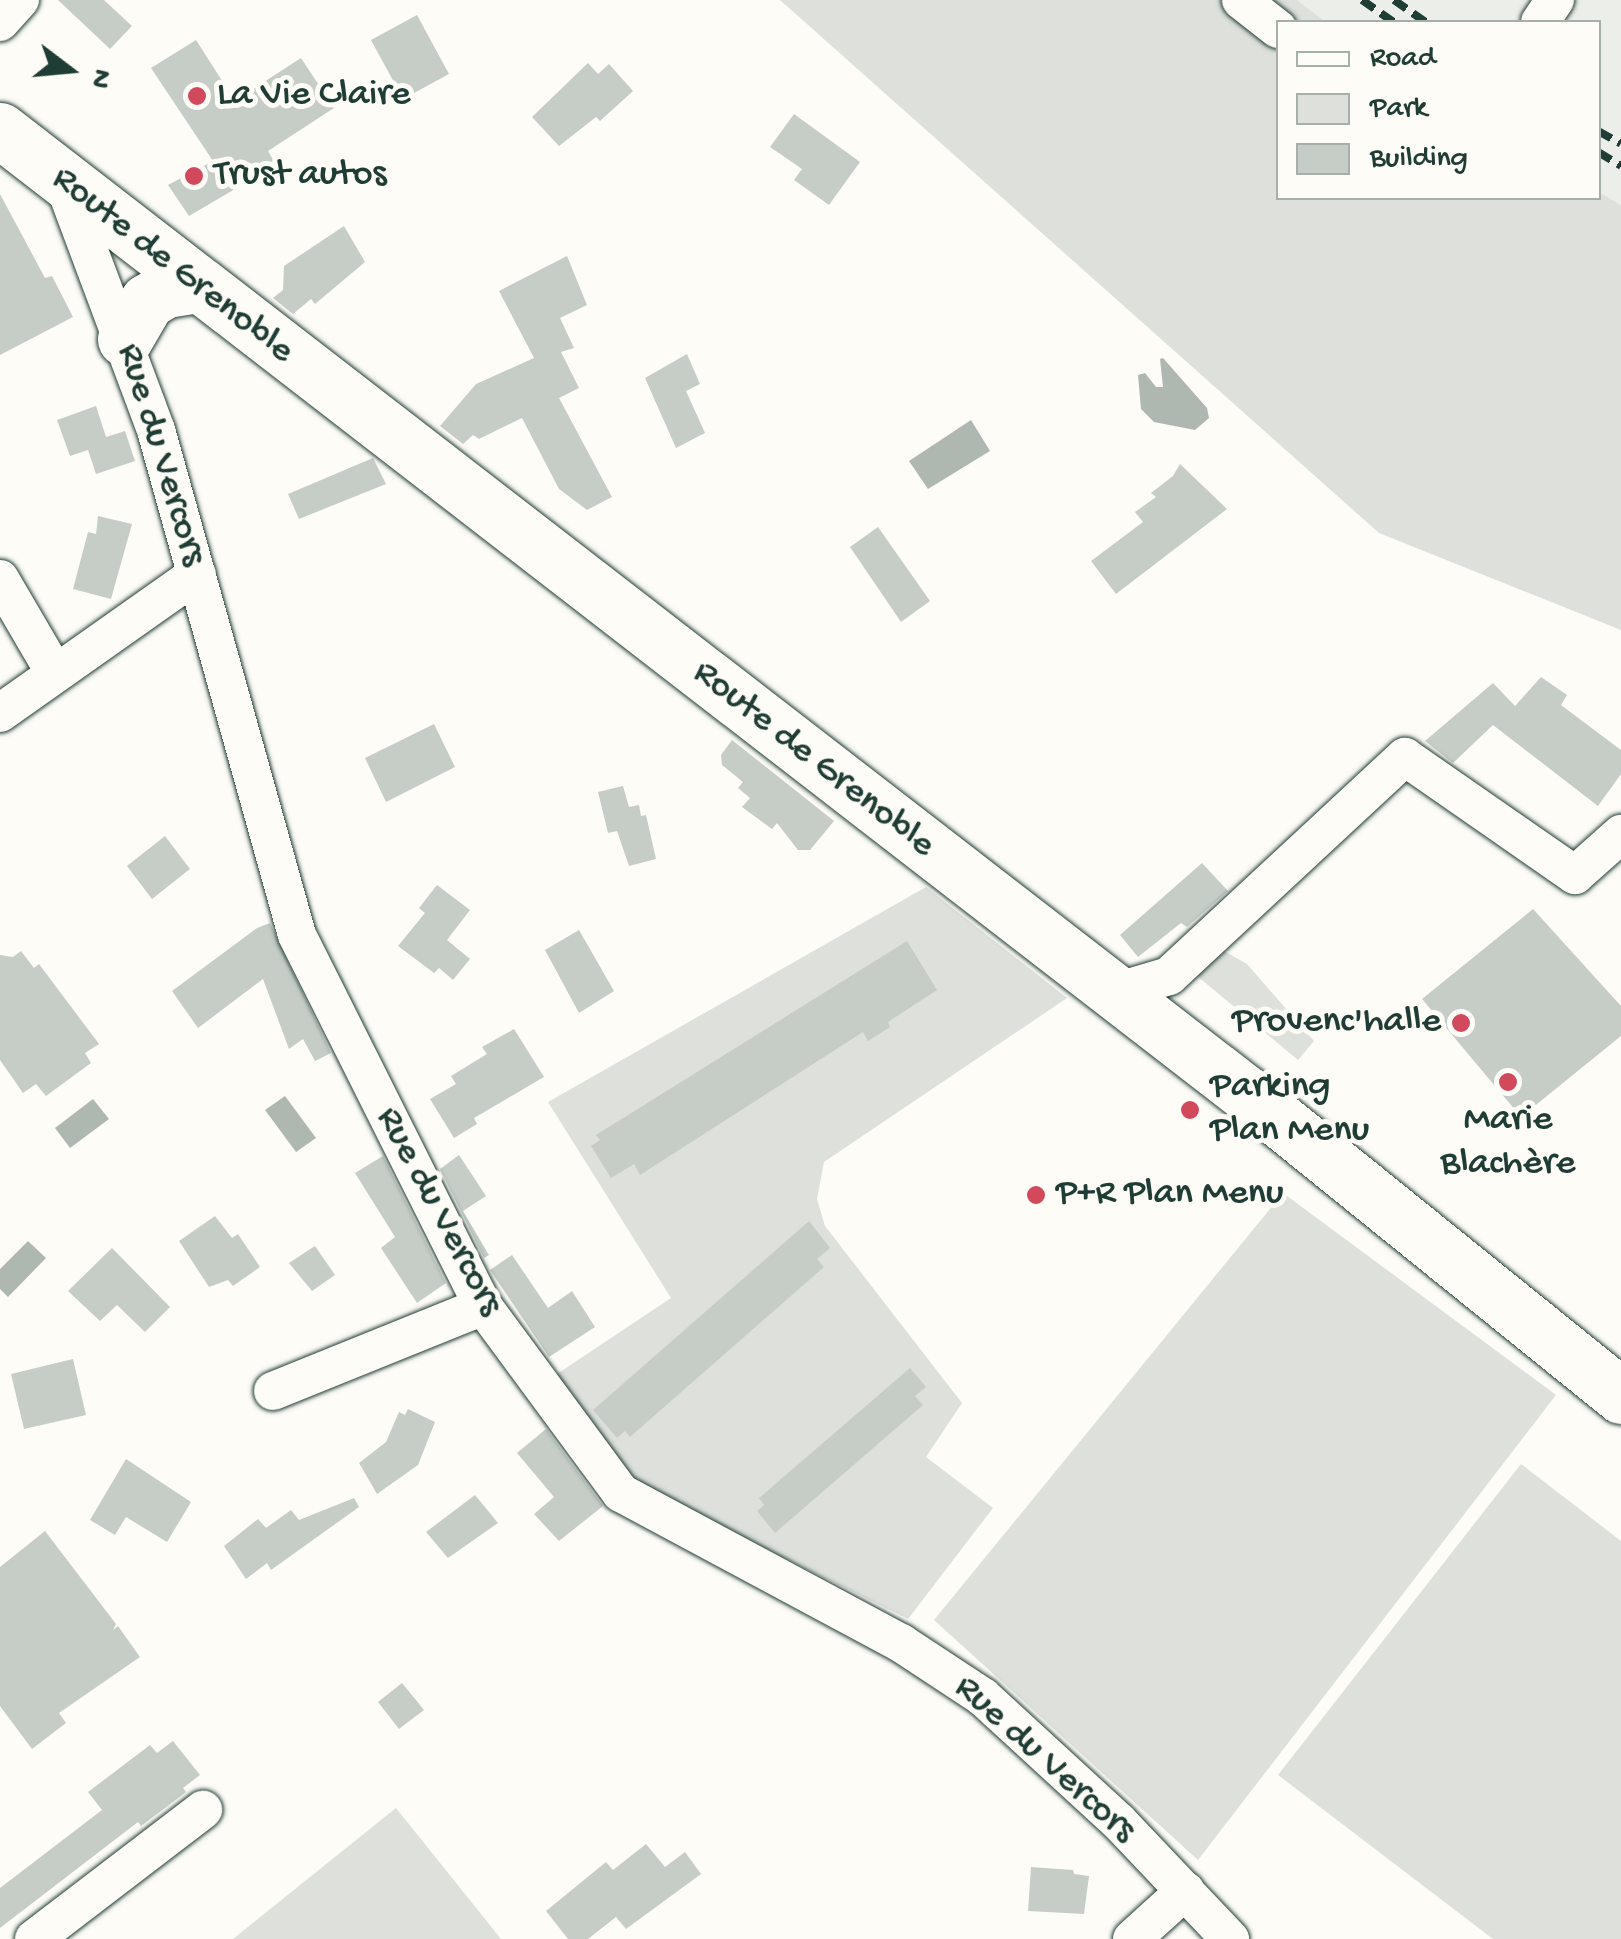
<!DOCTYPE html>
<html>
<head>
<meta charset="utf-8">
<style>
	body { margin:0 }
	#map { position:relative; width:1621px; height:1939px; overflow:hidden; background:#fdfcf7; font-family:"Gochi Hand",sans-serif }
	div>[style] { position:absolute }
	[style*='--x'] { left:calc(var(--x)*1px); top:calc(var(--y)*1px); width:calc(var(--w)*1px); rotate:calc(var(--a)*1deg) }
	.built>* { inset:0; background:#eceee9 }
	.green>* { inset:0; background:#dde0db }
	.water>* { inset:0; background:#aeb8b1 }
	.building>* { inset:0; background:#c6cdc7 }
	.roads { filter:drop-shadow(0 0 2px #1f3d34) drop-shadow(0 0 2px #1f3d34) }
	.minor>* { height:38px; margin:-19px; padding:0 19px; transform-origin:19px; border-radius:19px; background:#fdfcf7 }
	.primary>* { height:55px; margin:-27.5px; padding:0 27.5px; transform-origin:27.5px; border-radius:27.5px; background:#fdfcf7 }
	.rail>* { height:8px; margin-top:-4px; transform-origin:0; background:repeating-linear-gradient(90deg,#1f3d34 0 15px,transparent 0 23px) }
	.dots>* { width:28px; height:28px; translate:-50% -50%; box-sizing:border-box; border:5px solid #fdfcf7; border-radius:50% }
	span { translate:-50% -50%; white-space:nowrap; text-align:center; line-height:1.15; -webkit-text-stroke:10px #fdfcf7; paint-order:stroke }
	.poi-label { font-size:38px; color:#1f3d34 }
	.left { translate:0 -50%; text-align:left }
	.right { translate:-100% -50%; text-align:right }
	.street-label { font-size:38px; color:#1f3d34 }
	.legend { position:absolute; left:1276px; top:20px; width:325px; height:180px; box-sizing:border-box; background:#fdfcf7; border:2px solid #a4b0a9; margin:0; padding:12px 18px; list-style:none; font-size:30px; color:#1f3d34 }
	.legend li { display:flex; align-items:center; gap:20px; height:50px }
	.legend b { width:50px; border:2px solid #a4b0a9 }
	.north { position:absolute; left:20px; top:20px; width:100px; height:100px; -webkit-text-stroke:8px #fdfcf7; paint-order:stroke; rotate:106deg; font-size:28px; font-weight:700; line-height:40px; text-align:center; color:#1f3d34 }
	.north::after { content:''; display:block; margin:auto; width:35px; height:45px; background:#1f3d34; clip-path:polygon(50% 0,100% 100%,50% 72%,0 100%) }
</style>
</head>
<body>
<div id="map">
	<div class="built">
		<div style="clip-path:polygon(1297px 0,1621px 0,1621px 205px,1599px 192px,1598px 22px,1326px 22px)"></div>
	</div>
	<div class="green">
		<div style="clip-path:polygon(780px 0,1297px 0,1326px 22px,1278px 22px,1278px 198px,1598px 198px,1599px 192px,1621px 205px,1621px 630px,1379px 533px)"></div>
		<div style="clip-path:polygon(926px 887px,1067px 998px,824px 1162px,817px 1199px,825px 1226px,962px 1403px,926px 1457px,993px 1508px,908px 1619px,646px 1490px,618px 1467px,551px 1378px,671px 1298px,548px 1102px)"></div>
		<div style="clip-path:polygon(1208px 942px,1247px 964px,1314px 1041px,1298px 1060px,1184px 965px)"></div>
		<div style="clip-path:polygon(1283px 1193px,1556px 1395px,1198px 1860px,934px 1620px)"></div>
		<div style="clip-path:polygon(1521px 1464px,1621px 1541px,1621px 1939px,1493px 1939px,1278px 1775px)"></div>
		<div style="clip-path:polygon(396px 1808px,501px 1939px,233px 1939px)"></div>
	</div>
	<div class="water">
		<div style="clip-path:polygon(1163px 358px,1207px 408px,1209px 418px,1195px 430px,1154px 422px,1141px 409px,1138px 375px,1145px 373px,1156px 387px,1163px 387px,1160px 359px)"></div>
		<div style="clip-path:polygon(971px 420px,990px 451px,928px 489px,909px 461px)"></div>
		<div style="clip-path:polygon(285px 1096px,316px 1138px,296px 1152px,265px 1110px)"></div>
		<div style="clip-path:polygon(93px 1099px,109px 1119px,70px 1148px,55px 1128px)"></div>
		<div style="clip-path:polygon(28px 1241px,46px 1258px,8px 1297px,0 1289px,0 1269px)"></div>
	</div>
	<div class="building">
		<div style="clip-path:polygon(58px 0,104px 0,132px 26px,110px 49px)"></div>
		<div style="clip-path:polygon(417px 15px,449px 74px,403px 99px,371px 40px)"></div>
		<div style="clip-path:polygon(196px 40px,235px 101px,301px 58px,334px 108px,268px 151px,276px 165px,189px 216px,168px 185px,213px 161px,151px 68px)"></div>
		<div style="clip-path:polygon(588px 63px,598px 74px,609px 64px,633px 91px,600px 121px,596px 117px,559px 146px,532px 117px)"></div>
		<div style="clip-path:polygon(794px 114px,860px 162px,829px 205px,794px 180px,802px 169px,770px 147px)"></div>
		<div style="clip-path:polygon(0 194px,45px 278px,52px 276px,73px 317px,0 355px)"></div>
		<div style="clip-path:polygon(344px 226px,365px 262px,315px 304px,311px 299px,293px 314px,273px 298px,283px 290px,284px 266px)"></div>
		<div style="clip-path:polygon(567px 256px,587px 305px,560px 318px,574px 348px,561px 352px,579px 388px,559px 398px,612px 497px,587px 510px,559px 489px,522px 418px,479px 439px,473px 435px,463px 444px,440px 426px,476px 384px,534px 358px,499px 291px)"></div>
		<div style="clip-path:polygon(687px 354px,700px 384px,686px 391px,705px 433px,676px 448px,645px 378px)"></div>
		<div style="clip-path:polygon(96px 406px,106px 437px,125px 431px,135px 461px,96px 474px,88px 450px,70px 456px,57px 420px)"></div>
		<div style="clip-path:polygon(373px 458px,386px 484px,299px 519px,288px 494px)"></div>
		<div style="clip-path:polygon(1180px 464px,1227px 509px,1116px 594px,1091px 561px,1143px 522px,1135px 512px,1156px 497px,1151px 493px,1173px 476px)"></div>
		<div style="clip-path:polygon(98px 516px,132px 524px,111px 599px,73px 589px,88px 532px,96px 534px)"></div>
		<div style="clip-path:polygon(878px 527px,930px 601px,901px 622px,850px 547px)"></div>
		<div style="clip-path:polygon(1541px 677px,1567px 695px,1561px 705px,1621px 750px,1621px 774px,1598px 806px,1493px 725px,1453px 763px,1425px 741px,1493px 683px,1515px 706px)"></div>
		<div style="clip-path:polygon(434px 724px,455px 767px,386px 802px,365px 758px)"></div>
		<div style="clip-path:polygon(732px 740px,834px 821px,810px 850px,798px 850px,777px 823px,772px 829px,742px 807px,750px 798px,738px 788px,743px 782px,722px 765px,721px 755px)"></div>
		<div style="clip-path:polygon(623px 786px,629px 807px,639px 805px,641px 816px,646px 815px,656px 859px,629px 866px,617px 831px,608px 833px,598px 792px)"></div>
		<div style="clip-path:polygon(165px 836px,190px 869px,152px 899px,127px 866px)"></div>
		<div style="clip-path:polygon(1202px 863px,1228px 891px,1187px 927px,1181px 923px,1138px 957px,1120px 935px)"></div>
		<div style="clip-path:polygon(437px 885px,470px 910px,447px 940px,470px 959px,453px 980px,439px 968px,434px 973px,398px 946px,425px 913px,419px 908px)"></div>
		<div style="clip-path:polygon(1533px 909px,1621px 1006px,1621px 1036px,1521px 1117px,1422px 999px)"></div>
		<div style="clip-path:polygon(270px 923px,331px 1053px,315px 1061px,303px 1039px,289px 1049px,263px 979px,198px 1028px,172px 991px,257px 928px)"></div>
		<div style="clip-path:polygon(579px 930px,614px 991px,579px 1013px,545px 950px)"></div>
		<div style="clip-path:polygon(907px 941px,937px 990px,888px 1022px,890px 1027px,868px 1041px,863px 1032px,640px 1175px,634px 1164px,611px 1178px,591px 1146px,600px 1140px,596px 1135px)"></div>
		<div style="clip-path:polygon(21px 951px,34px 968px,39px 964px,99px 1044px,85px 1053px,91px 1063px,46px 1096px,36px 1084px,23px 1093px,0 1060px,0 955px,13px 957px)"></div>
		<div style="clip-path:polygon(514px 1029px,544px 1077px,474px 1118px,477px 1124px,454px 1138px,430px 1099px,456px 1084px,451px 1076px,487px 1054px,482px 1047px)"></div>
		<div style="clip-path:polygon(459px 1155px,486px 1196px,463px 1211px,489px 1255px,484px 1258px,440px 1169px)"></div>
		<div style="clip-path:polygon(383px 1156px,446px 1283px,417px 1303px,381px 1248px,395px 1237px,355px 1173px)"></div>
		<div style="clip-path:polygon(215px 1216px,232px 1238px,238px 1234px,260px 1267px,233px 1286px,228px 1280px,209px 1287px,179px 1241px)"></div>
		<div style="clip-path:polygon(809px 1221px,830px 1248px,817px 1259px,824px 1267px,630px 1437px,625px 1431px,617px 1438px,593px 1410px)"></div>
		<div style="clip-path:polygon(315px 1246px,335px 1275px,312px 1291px,289px 1263px)"></div>
		<div style="clip-path:polygon(112px 1248px,170px 1307px,145px 1332px,117px 1305px,100px 1321px,68px 1291px)"></div>
		<div style="clip-path:polygon(512px 1255px,548px 1308px,572px 1291px,595px 1327px,549px 1357px,490px 1270px)"></div>
		<div style="clip-path:polygon(73px 1359px,86px 1415px,24px 1429px,11px 1374px)"></div>
		<div style="clip-path:polygon(910px 1368px,926px 1387px,915px 1396px,923px 1405px,775px 1533px,757px 1511px,764px 1505px,759px 1498px)"></div>
		<div style="clip-path:polygon(408px 1409px,435px 1422px,418px 1465px,377px 1494px,359px 1463px,386px 1442px,399px 1412px,405px 1415px)"></div>
		<div style="clip-path:polygon(546px 1429px,603px 1506px,559px 1541px,534px 1514px,554px 1497px,517px 1453px)"></div>
		<div style="clip-path:polygon(126px 1459px,191px 1502px,167px 1542px,126px 1517px,115px 1535px,90px 1520px)"></div>
		<div style="clip-path:polygon(475px 1495px,498px 1523px,448px 1558px,426px 1532px)"></div>
		<div style="clip-path:polygon(354px 1498px,359px 1507px,271px 1570px,267px 1563px,246px 1579px,224px 1546px,258px 1519px,266px 1528px,291px 1510px,299px 1520px)"></div>
		<div style="clip-path:polygon(45px 1531px,116px 1624px,113px 1630px,118px 1626px,140px 1657px,59px 1713px,66px 1723px,32px 1749px,0 1706px,0 1567px)"></div>
		<div style="clip-path:polygon(402px 1683px,424px 1710px,399px 1729px,378px 1702px)"></div>
		<div style="clip-path:polygon(173px 1741px,200px 1775px,183px 1788px,186px 1792px,141px 1826px,138px 1822px,0 1928px,0 1888px,102px 1810px,88px 1792px,150px 1745px,157px 1753px)"></div>
		<div style="clip-path:polygon(646px 1844px,665px 1867px,685px 1852px,701px 1874px,626px 1929px,616px 1917px,588px 1939px,568px 1939px,546px 1911px,606px 1862px,613px 1870px)"></div>
		<div style="clip-path:polygon(1031px 1867px,1073px 1870px,1074px 1874px,1089px 1876px,1084px 1914px,1028px 1911px)"></div>
	</div>
	<div class="roads">
		<div class="minor">
			<div style="--x:1241;--y:0;--w:47;--a:38.1"></div>
			<div style="--x:0;--y:22;--w:30;--a:-48"></div>
			<div style="--x:1540;--y:22;--w:27;--a:-56"></div>
			<div style="--x:64;--y:184;--w:263;--a:69.5"></div>
			<div style="--x:156;--y:430;--w:524;--a:74.4"></div>
			<div style="--x:297;--y:935;--w:415;--a:63.4"></div>
			<div style="--x:483;--y:1306;--w:232;--a:53.6"></div>
			<div style="--x:621;--y:1493;--w:318;--a:28.2"></div>
			<div style="--x:901;--y:1643;--w:98;--a:33.4"></div>
			<div style="--x:983;--y:1697;--w:183;--a:42.6"></div>
			<div style="--x:1118;--y:1821;--w:163;--a:46.5"></div>
			<div style="--x:0;--y:579;--w:109;--a:59.7"></div>
			<div style="--x:0;--y:713;--w:241;--a:-35.2"></div>
			<div style="--x:1115;--y:992;--w:56;--a:-16.5"></div>
			<div style="--x:1169;--y:976;--w:322;--a:-42.9"></div>
			<div style="--x:1405;--y:757;--w:207;--a:34.8"></div>
			<div style="--x:1575;--y:875;--w:62;--a:-41.7"></div>
			<div style="--x:273;--y:1391;--w:227;--a:-22"></div>
			<div style="--x:34;--y:1939;--w:213;--a:-37.4"></div>
			<div style="--x:1132;--y:1939;--w:72;--a:-42.2"></div>
		</div>
		<div class="primary">
			<div style="--x:0;--y:130;--w:1576;--a:37.71"></div>
			<div style="--x:1247;--y:1094;--w:481;--a:38.9"></div>
			<div style="--x:125;--y:339;--w:44;--a:-59.9"></div>
			<div style="--x:147;--y:301;--w:22;--a:-30"></div>
			<div style="--x:166;--y:290;--w:30;--a:-9"></div>
		</div>
	</div>
	<div class="rail">
		<div style="--x:1362;--y:0;--w:39;--a:35"></div>
		<div style="--x:1394;--y:0;--w:39;--a:35"></div>
		<div style="--x:1598;--y:131;--w:26;--a:29"></div>
		<div style="--x:1598;--y:152;--w:27;--a:31"></div>
	</div>
	<div class="dots">
		<div style="left:197px;top:96px;background:#d1495b"></div>
		<div style="left:194px;top:176px;background:#d1495b"></div>
		<div style="left:1461px;top:1023px;background:#d1495b"></div>
		<div style="left:1508px;top:1082px;background:#d1495b"></div>
		<div style="left:1190px;top:1110px;background:#d1495b"></div>
		<div style="left:1036px;top:1195px;background:#d1495b"></div>
	</div>
	<div class="poi-label">
		<span class="left" style="left:217px;top:96px">La Vie Claire</span>
		<span class="left" style="left:214px;top:176px">Trust autos</span>
		<span class="right" style="left:1441px;top:1023px">Provenc'halle</span>
		<span class="left" style="left:1210px;top:1110px">Parking<br>Plan Menu</span>
		<span style="left:1508px;top:1143px">Marie<br>Blachère</span>
		<span class="left" style="left:1056px;top:1195px">P+R Plan Menu</span>
	</div>
	<div class="street-label">
		<span style="left:172px;top:266px;rotate:38deg">Route de Grenoble</span>
		<span style="left:160px;top:455px;rotate:73deg">Rue du Vercors</span>
		<span style="left:813px;top:760px;rotate:38deg">Route de Grenoble</span>
		<span style="left:438px;top:1212px;rotate:62deg">Rue du Vercors</span>
		<span style="left:1044px;top:1760px;rotate:42deg">Rue du Vercors</span>
	</div>
	<ul class="legend">
	<li><b style="height:12px;background:#fdfcf7"></b>Road</li>
	<li><b style="height:28px;background:#dde0db"></b>Park</li>
	<li><b style="height:28px;background:#c6cdc7"></b>Building</li>
	</ul>
	<div class="north">N</div>
</div>
</body>
</html>
